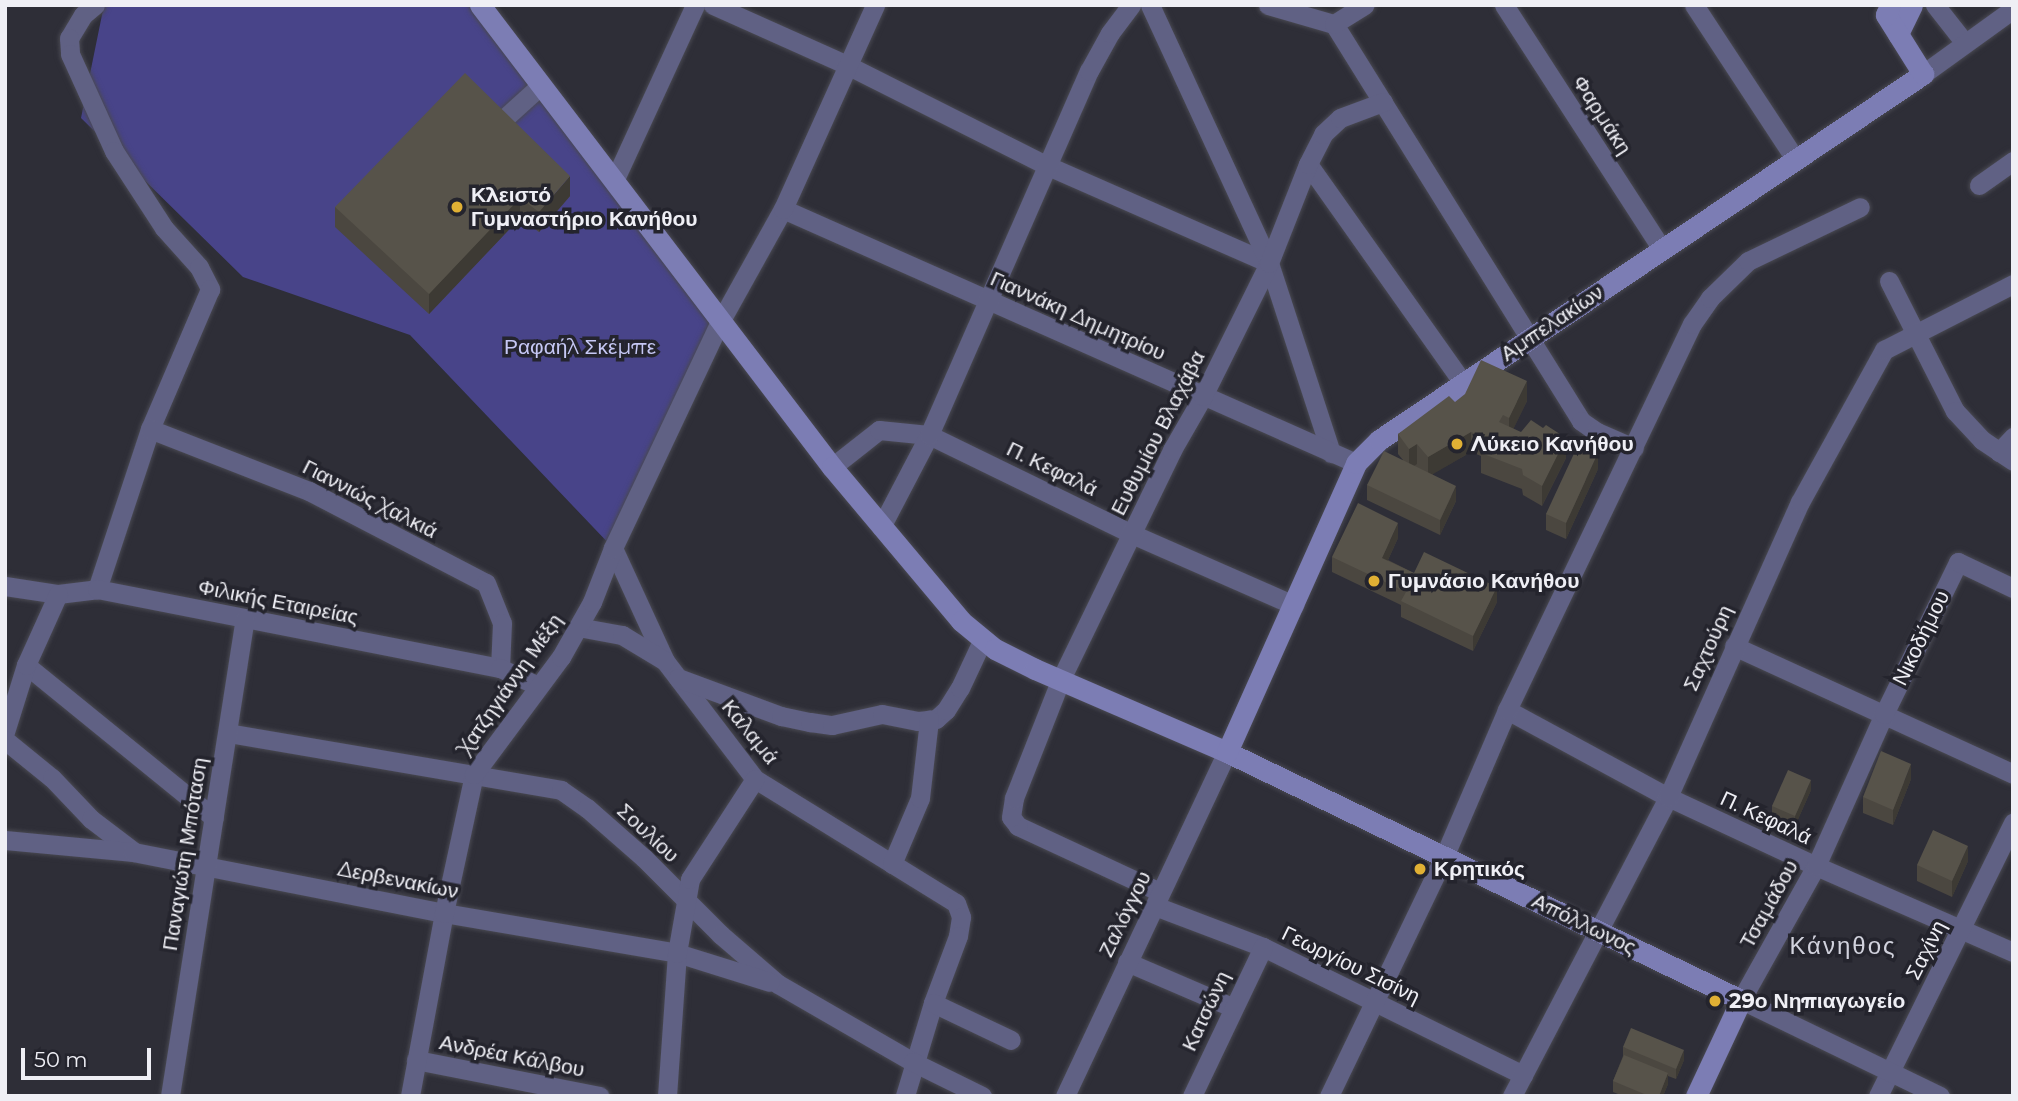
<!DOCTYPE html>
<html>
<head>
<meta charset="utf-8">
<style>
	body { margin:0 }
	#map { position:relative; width:2018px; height:1101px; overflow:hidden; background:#2e2e37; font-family:Montserrat,sans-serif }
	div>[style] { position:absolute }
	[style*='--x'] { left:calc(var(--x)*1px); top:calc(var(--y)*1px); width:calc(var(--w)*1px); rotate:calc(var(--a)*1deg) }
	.green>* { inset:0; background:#484489 }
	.roads { filter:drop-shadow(0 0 2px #494952) drop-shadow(0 0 2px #494952) }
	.street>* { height:19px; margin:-9.5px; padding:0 9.5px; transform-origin:9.5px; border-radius:9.5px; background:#606184 }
	.secondary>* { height:21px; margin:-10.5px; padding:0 10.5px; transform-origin:10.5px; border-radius:10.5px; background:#7c7db4 }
	.wall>* { inset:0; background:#4b4740 }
	.shaded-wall>* { inset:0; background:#3d3a34 }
	.building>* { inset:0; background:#57534a }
	.dots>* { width:19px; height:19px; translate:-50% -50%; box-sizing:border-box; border:4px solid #24242d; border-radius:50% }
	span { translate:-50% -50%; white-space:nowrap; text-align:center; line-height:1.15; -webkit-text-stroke:7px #24242d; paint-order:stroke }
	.street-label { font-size:21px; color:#efeff5 }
	.poi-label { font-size:21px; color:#efeff5; font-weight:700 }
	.left { translate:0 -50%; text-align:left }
	.park-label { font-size:21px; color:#c6c8f5 }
	.quarter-label { font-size:24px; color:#d1d2dd; letter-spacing:2px }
	.frame { position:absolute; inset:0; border:7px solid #efeff5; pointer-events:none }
	.scale { position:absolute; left:21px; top:1048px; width:130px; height:32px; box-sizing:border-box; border:4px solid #efeff5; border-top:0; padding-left:9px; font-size:21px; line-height:24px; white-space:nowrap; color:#efeff5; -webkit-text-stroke:5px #24242d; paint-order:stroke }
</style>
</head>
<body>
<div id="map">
	<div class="green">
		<div style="clip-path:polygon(104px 5px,480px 5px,720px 322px,613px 548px,410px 335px,243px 277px,81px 118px)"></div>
	</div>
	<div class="roads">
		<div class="street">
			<div style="--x:95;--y:5;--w:16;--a:140"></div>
			<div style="--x:83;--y:15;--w:27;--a:121"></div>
			<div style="--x:69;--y:38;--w:16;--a:86"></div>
			<div style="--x:70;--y:54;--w:107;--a:65.6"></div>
			<div style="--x:114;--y:151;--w:92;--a:57"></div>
			<div style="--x:164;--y:228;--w:52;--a:48.1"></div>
			<div style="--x:199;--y:267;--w:25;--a:63"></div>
			<div style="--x:210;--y:289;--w:152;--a:113.2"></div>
			<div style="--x:150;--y:429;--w:169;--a:108.3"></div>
			<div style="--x:713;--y:5;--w:147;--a:24.1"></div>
			<div style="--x:847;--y:65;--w:225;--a:26.7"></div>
			<div style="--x:1048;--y:166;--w:241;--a:23.7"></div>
			<div style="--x:1150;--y:5;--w:284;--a:65.2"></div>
			<div style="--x:1269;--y:263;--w:200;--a:71.9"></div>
			<div style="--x:1268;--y:5;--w:69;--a:16.1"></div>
			<div style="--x:1334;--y:24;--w:468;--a:58.1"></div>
			<div style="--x:1581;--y:421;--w:19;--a:35"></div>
			<div style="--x:1597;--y:432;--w:40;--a:23.4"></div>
			<div style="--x:1504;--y:5;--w:291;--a:57.1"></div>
			<div style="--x:1694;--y:5;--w:184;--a:56.7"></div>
			<div style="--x:1935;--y:5;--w:47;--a:51.9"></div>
			<div style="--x:1334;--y:24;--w:36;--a:-32"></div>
			<div style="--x:1923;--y:74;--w:111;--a:-35.8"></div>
			<div style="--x:497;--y:125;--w:58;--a:-42.2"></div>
			<div style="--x:1308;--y:164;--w:268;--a:54.7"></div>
			<div style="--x:615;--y:179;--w:192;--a:-65.3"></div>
			<div style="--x:1979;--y:185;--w:42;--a:-35.2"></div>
			<div style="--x:783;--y:209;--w:627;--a:23.91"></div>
			<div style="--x:1889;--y:281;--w:146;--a:63.1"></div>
			<div style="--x:1955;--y:411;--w:40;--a:47"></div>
			<div style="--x:1982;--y:440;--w:37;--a:34"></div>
			<div style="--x:150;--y:429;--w:171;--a:21.3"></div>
			<div style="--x:309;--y:491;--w:199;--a:27.5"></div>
			<div style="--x:486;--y:583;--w:43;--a:68.2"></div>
			<div style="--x:502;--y:623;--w:45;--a:92.5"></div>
			<div style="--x:1999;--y:452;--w:21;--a:-47"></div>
			<div style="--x:832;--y:467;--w:60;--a:-38.2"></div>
			<div style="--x:879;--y:430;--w:50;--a:5.7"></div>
			<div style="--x:929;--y:435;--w:226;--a:26"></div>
			<div style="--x:1132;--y:534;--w:177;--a:23.7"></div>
			<div style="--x:881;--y:527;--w:104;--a:-62.4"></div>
			<div style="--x:929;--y:435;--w:398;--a:-66.3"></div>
			<div style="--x:1089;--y:71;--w:43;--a:-61.1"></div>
			<div style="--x:1110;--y:33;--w:35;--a:-53"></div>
			<div style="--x:613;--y:548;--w:124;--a:65.3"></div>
			<div style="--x:665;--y:661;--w:148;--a:52.7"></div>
			<div style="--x:755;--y:779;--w:236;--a:31.7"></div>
			<div style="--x:956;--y:903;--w:15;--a:70"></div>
			<div style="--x:961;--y:917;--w:19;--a:99"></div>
			<div style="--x:958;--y:936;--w:72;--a:110.5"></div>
			<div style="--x:933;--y:1003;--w:97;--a:106.8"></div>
			<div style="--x:5;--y:586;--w:54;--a:8.6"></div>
			<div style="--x:58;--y:594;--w:39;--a:-7"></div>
			<div style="--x:97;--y:589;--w:411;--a:11.1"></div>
			<div style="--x:500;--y:668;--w:42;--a:25.3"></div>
			<div style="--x:578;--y:627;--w:45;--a:10.3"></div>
			<div style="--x:622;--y:635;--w:50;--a:31.2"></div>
			<div style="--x:1734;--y:646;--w:307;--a:24.6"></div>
			<div style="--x:26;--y:665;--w:242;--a:39.1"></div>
			<div style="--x:678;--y:678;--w:110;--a:20.3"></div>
			<div style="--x:781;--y:716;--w:30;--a:12"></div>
			<div style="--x:810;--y:722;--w:22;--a:8"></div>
			<div style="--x:832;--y:725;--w:51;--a:-12.4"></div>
			<div style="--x:882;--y:714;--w:37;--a:11"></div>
			<div style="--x:918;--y:721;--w:18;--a:-6"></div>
			<div style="--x:936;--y:719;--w:13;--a:-42"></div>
			<div style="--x:946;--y:710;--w:26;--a:-58"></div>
			<div style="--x:960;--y:688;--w:54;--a:-64.9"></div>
			<div style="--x:1507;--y:710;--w:183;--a:28.4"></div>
			<div style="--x:1668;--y:797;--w:163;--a:25"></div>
			<div style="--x:1816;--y:866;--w:215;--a:23.6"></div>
			<div style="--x:5;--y:732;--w:70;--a:-72.6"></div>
			<div style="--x:26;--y:665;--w:78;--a:-65.7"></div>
			<div style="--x:228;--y:733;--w:338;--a:9.7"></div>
			<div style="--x:561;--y:790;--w:32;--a:35"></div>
			<div style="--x:587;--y:808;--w:76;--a:41.3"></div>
			<div style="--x:644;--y:858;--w:109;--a:45"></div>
			<div style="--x:721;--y:935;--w:75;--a:40.7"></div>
			<div style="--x:778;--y:984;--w:156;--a:30"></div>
			<div style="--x:913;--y:1062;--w:77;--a:26.2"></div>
			<div style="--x:5;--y:740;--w:60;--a:39"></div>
			<div style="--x:52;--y:778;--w:57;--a:46.4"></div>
			<div style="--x:91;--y:819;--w:53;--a:37.3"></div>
			<div style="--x:5;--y:840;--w:129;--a:5.4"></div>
			<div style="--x:133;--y:852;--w:317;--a:11.1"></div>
			<div style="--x:444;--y:913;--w:236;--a:9.7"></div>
			<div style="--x:677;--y:953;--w:97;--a:17.3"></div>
			<div style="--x:892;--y:864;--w:72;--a:-67"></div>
			<div style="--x:920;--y:798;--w:79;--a:-83.4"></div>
			<div style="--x:1160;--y:892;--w:157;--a:-155.1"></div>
			<div style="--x:1018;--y:826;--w:11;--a:-128"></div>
			<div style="--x:1011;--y:817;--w:19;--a:-81"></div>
			<div style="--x:1014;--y:798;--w:126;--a:-68.5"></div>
			<div style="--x:1060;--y:681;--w:257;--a:-64.1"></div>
			<div style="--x:1172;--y:450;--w:62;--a:-60.1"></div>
			<div style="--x:1203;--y:396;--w:148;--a:-63.6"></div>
			<div style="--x:1269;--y:263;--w:106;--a:-68.5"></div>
			<div style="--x:1308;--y:164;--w:34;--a:-63"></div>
			<div style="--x:1323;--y:134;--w:23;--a:-43"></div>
			<div style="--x:1340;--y:118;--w:46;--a:-20.4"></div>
			<div style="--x:1155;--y:906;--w:116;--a:20.8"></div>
			<div style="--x:1263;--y:947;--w:290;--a:26.2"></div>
			<div style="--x:1127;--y:962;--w:114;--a:23.2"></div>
			<div style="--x:933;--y:1003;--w:86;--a:25.4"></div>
			<div style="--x:416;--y:1060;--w:187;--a:11.1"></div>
			<div style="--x:170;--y:1096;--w:483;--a:-81.1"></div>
			<div style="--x:410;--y:1096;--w:186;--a:-79.5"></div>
			<div style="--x:444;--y:913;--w:142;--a:-77.8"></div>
			<div style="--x:474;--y:774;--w:146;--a:-53.4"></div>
			<div style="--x:561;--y:657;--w:63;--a:-60.6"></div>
			<div style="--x:592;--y:602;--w:58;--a:-68.7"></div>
			<div style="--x:613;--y:548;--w:250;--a:-64.7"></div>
			<div style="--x:720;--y:322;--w:129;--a:-60.9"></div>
			<div style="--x:783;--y:209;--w:224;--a:-65.7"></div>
			<div style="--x:667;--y:1096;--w:143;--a:-86"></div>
			<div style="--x:677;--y:953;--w:75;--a:-80"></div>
			<div style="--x:690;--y:879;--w:119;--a:-57"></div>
			<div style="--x:1065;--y:1096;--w:380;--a:-64.8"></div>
			<div style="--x:1192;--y:1096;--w:165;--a:-64.5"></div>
			<div style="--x:1329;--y:1096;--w:265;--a:-64.3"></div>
			<div style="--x:1444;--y:857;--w:160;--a:-66.8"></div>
			<div style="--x:1507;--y:710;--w:428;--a:-64.4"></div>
			<div style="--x:1692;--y:324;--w:32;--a:-55"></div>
			<div style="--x:1710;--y:298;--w:53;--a:-44.2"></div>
			<div style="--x:1748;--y:261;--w:124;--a:-25.7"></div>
			<div style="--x:1512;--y:1096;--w:337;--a:-62.4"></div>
			<div style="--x:1668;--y:797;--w:323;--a:-65.9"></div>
			<div style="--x:1800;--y:502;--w:174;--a:-61.1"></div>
			<div style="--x:1884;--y:350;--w:145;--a:-27.1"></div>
			<div style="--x:1878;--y:1096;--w:305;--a:-63.7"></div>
			<div style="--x:1940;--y:1096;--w:221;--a:-154.2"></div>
			<div style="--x:1741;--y:1000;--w:154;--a:-60.8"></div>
			<div style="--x:1816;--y:866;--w:167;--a:-65.9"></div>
			<div style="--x:1884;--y:714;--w:169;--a:-64"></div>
			<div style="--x:1958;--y:562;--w:61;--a:25.3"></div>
		</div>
		<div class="secondary">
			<div style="--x:480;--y:5;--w:581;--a:52.7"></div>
			<div style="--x:832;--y:467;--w:201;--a:50"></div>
			<div style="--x:961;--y:621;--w:44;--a:39.5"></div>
			<div style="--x:995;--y:649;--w:45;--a:26.6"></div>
			<div style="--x:1035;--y:669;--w:209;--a:23.4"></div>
			<div style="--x:1227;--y:752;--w:571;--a:25.76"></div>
			<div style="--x:1741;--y:1000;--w:106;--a:115.1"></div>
			<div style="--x:1898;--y:34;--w:32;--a:-64"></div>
			<div style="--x:1227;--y:752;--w:316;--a:-65.9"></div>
			<div style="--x:1356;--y:463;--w:33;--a:-45"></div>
			<div style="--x:1379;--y:440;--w:656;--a:-33.93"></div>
			<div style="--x:1923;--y:74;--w:70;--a:-122.1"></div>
			<div style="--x:1886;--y:15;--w:11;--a:-68"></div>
		</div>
	</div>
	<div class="wall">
		<div style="clip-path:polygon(570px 196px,539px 232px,520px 218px,429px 314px,335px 227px,335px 207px)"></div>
		<div style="clip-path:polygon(1527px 401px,1513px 429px,1566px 458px,1542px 506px,1523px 495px,1522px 489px,1481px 473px,1481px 456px,1471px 452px,1432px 474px,1456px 501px,1440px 535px,1367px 500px,1367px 485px,1403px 460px,1398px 454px,1398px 434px,1455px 402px)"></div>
		<div style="clip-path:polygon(1598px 469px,1566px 539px,1546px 530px,1546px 514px)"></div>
		<div style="clip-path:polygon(1398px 538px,1388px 560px,1414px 573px,1497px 602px,1473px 651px,1401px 617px,1401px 605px,1332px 572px,1332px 557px)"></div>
		<div style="clip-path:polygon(1911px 779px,1893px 825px,1863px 813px,1863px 797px)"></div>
		<div style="clip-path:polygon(1811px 790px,1795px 826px,1772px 816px,1772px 806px)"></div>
		<div style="clip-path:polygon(1968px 861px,1952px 897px,1917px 881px,1917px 865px)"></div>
		<div style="clip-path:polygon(1623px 1047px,1684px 1060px,1676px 1079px,1668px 1076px,1668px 1084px,1663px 1096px,1623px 1096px,1613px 1092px,1613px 1081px,1623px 1056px)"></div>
	</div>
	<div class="shaded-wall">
		<div style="clip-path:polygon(570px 176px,570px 196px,539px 232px,539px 212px)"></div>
		<div style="clip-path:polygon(520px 198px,520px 218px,429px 314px,429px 294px)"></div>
		<div style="clip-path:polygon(1527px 381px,1527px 401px,1509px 438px,1509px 418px)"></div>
		<div style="clip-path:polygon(1471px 432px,1471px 452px,1428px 477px,1428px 457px)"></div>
		<div style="clip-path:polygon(1566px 438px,1566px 458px,1542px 506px,1542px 486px)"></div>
		<div style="clip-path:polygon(1417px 444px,1417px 464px,1409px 469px,1409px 449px)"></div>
		<div style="clip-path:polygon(1598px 453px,1598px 469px,1566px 539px,1566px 523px)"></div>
		<div style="clip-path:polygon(1456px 486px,1456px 501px,1440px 535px,1440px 520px)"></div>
		<div style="clip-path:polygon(1398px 523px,1398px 538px,1382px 573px,1382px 558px)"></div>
		<div style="clip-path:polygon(1497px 587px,1497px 602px,1473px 651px,1473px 636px)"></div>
		<div style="clip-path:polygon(1911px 764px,1911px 779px,1893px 825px,1893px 810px)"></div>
		<div style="clip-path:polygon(1811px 780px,1811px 790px,1795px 826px,1795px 816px)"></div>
		<div style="clip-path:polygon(1968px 846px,1968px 861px,1952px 897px,1952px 881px)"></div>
		<div style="clip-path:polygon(1684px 1050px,1684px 1060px,1676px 1079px,1676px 1069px)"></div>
		<div style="clip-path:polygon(1668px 1073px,1668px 1084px,1663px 1096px,1659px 1096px)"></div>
	</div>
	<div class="building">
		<div style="clip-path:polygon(465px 73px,570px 176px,539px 212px,520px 198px,429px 294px,335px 207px)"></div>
		<div style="clip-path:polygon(1481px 360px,1527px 381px,1509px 418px,1503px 415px,1499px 422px,1521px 432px,1531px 420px,1543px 428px,1546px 425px,1566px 438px,1542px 486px,1523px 475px,1522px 469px,1481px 453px,1485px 438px,1471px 432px,1428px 457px,1417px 444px,1409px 449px,1398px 434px,1449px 396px,1455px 402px,1465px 394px)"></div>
		<div style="clip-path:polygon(1578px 445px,1598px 453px,1566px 523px,1546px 514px)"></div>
		<div style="clip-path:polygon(1384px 451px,1456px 486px,1440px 520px,1367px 485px)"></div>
		<div style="clip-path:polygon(1358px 503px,1398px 523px,1382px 558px,1414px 573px,1424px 552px,1497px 587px,1473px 636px,1401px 601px,1406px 592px,1332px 557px)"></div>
		<div style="clip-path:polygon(1881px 751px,1911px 764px,1893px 810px,1863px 797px)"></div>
		<div style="clip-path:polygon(1788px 770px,1811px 780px,1795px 816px,1772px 806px)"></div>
		<div style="clip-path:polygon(1933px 830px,1968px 846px,1952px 881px,1917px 865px)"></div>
		<div style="clip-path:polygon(1631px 1028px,1684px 1050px,1676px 1069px,1623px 1047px)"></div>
		<div style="clip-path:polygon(1624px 1055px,1668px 1073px,1659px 1096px,1649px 1096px,1613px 1081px)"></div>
	</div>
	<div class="dots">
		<div style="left:457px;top:207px;background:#e0b034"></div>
		<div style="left:1457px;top:444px;background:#e0b034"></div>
		<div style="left:1374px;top:581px;background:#e0b034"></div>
		<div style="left:1420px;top:869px;background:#e0b034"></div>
		<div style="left:1715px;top:1001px;background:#e0b034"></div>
	</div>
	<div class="street-label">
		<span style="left:1602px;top:115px;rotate:57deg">Φαρμάκη</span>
		<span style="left:1078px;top:316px;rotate:24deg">Γιαννάκη Δημητρίου</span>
		<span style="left:1552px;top:323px;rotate:-34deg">Αμπελακίων</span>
		<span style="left:1158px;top:433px;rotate:-63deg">Ευθυμίου Βλαχάβα</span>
		<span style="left:1052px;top:469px;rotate:26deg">Π. Κεφαλά</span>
		<span style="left:370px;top:499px;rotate:27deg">Γιαννιώς Χαλκιά</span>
		<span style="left:278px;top:602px;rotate:11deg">Φιλικής Εταιρείας</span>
		<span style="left:1921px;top:638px;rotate:-64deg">Νικοδήμου</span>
		<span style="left:1708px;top:648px;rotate:-66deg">Σαχτούρη</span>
		<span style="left:510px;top:684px;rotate:-55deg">Χατζηγιάννη Μέξη</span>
		<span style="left:750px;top:732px;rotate:51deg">Καλαμά</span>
		<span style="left:1766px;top:818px;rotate:25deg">Π. Κεφαλά</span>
		<span style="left:648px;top:833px;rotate:43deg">Σουλίου</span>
		<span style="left:185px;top:854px;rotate:-81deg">Παναγιώτη Μπόταση</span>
		<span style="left:398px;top:880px;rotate:11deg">Δερβενακίων</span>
		<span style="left:1769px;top:904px;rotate:-61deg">Τσαμάδου</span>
		<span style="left:1125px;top:914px;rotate:-64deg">Ζαλόγγου</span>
		<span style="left:1584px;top:924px;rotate:26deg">Απόλλωνος</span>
		<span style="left:1926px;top:950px;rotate:-63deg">Σαχίνη</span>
		<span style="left:1351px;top:965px;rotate:26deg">Γεωργίου Σισίνη</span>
		<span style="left:1206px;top:1011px;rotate:-65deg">Κατσώνη</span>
		<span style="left:512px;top:1056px;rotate:11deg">Ανδρέα Κάλβου</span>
	</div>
	<div class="poi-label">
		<span class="left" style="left:471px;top:207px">Κλειστό<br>Γυμναστήριο Κανήθου</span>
		<span class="left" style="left:1471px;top:444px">Λύκειο Κανήθου</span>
		<span class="left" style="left:1388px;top:581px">Γυμνάσιο Κανήθου</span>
		<span class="left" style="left:1434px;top:869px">Κρητικός</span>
		<span class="left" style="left:1729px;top:1001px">29ο Νηπιαγωγείο</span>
	</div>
	<div class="park-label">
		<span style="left:580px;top:347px">Ραφαήλ Σκέμπε</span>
	</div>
	<div class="quarter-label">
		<span style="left:1843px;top:946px">Κάνηθος</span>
	</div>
	<div class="frame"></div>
	<div class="scale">50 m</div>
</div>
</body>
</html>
